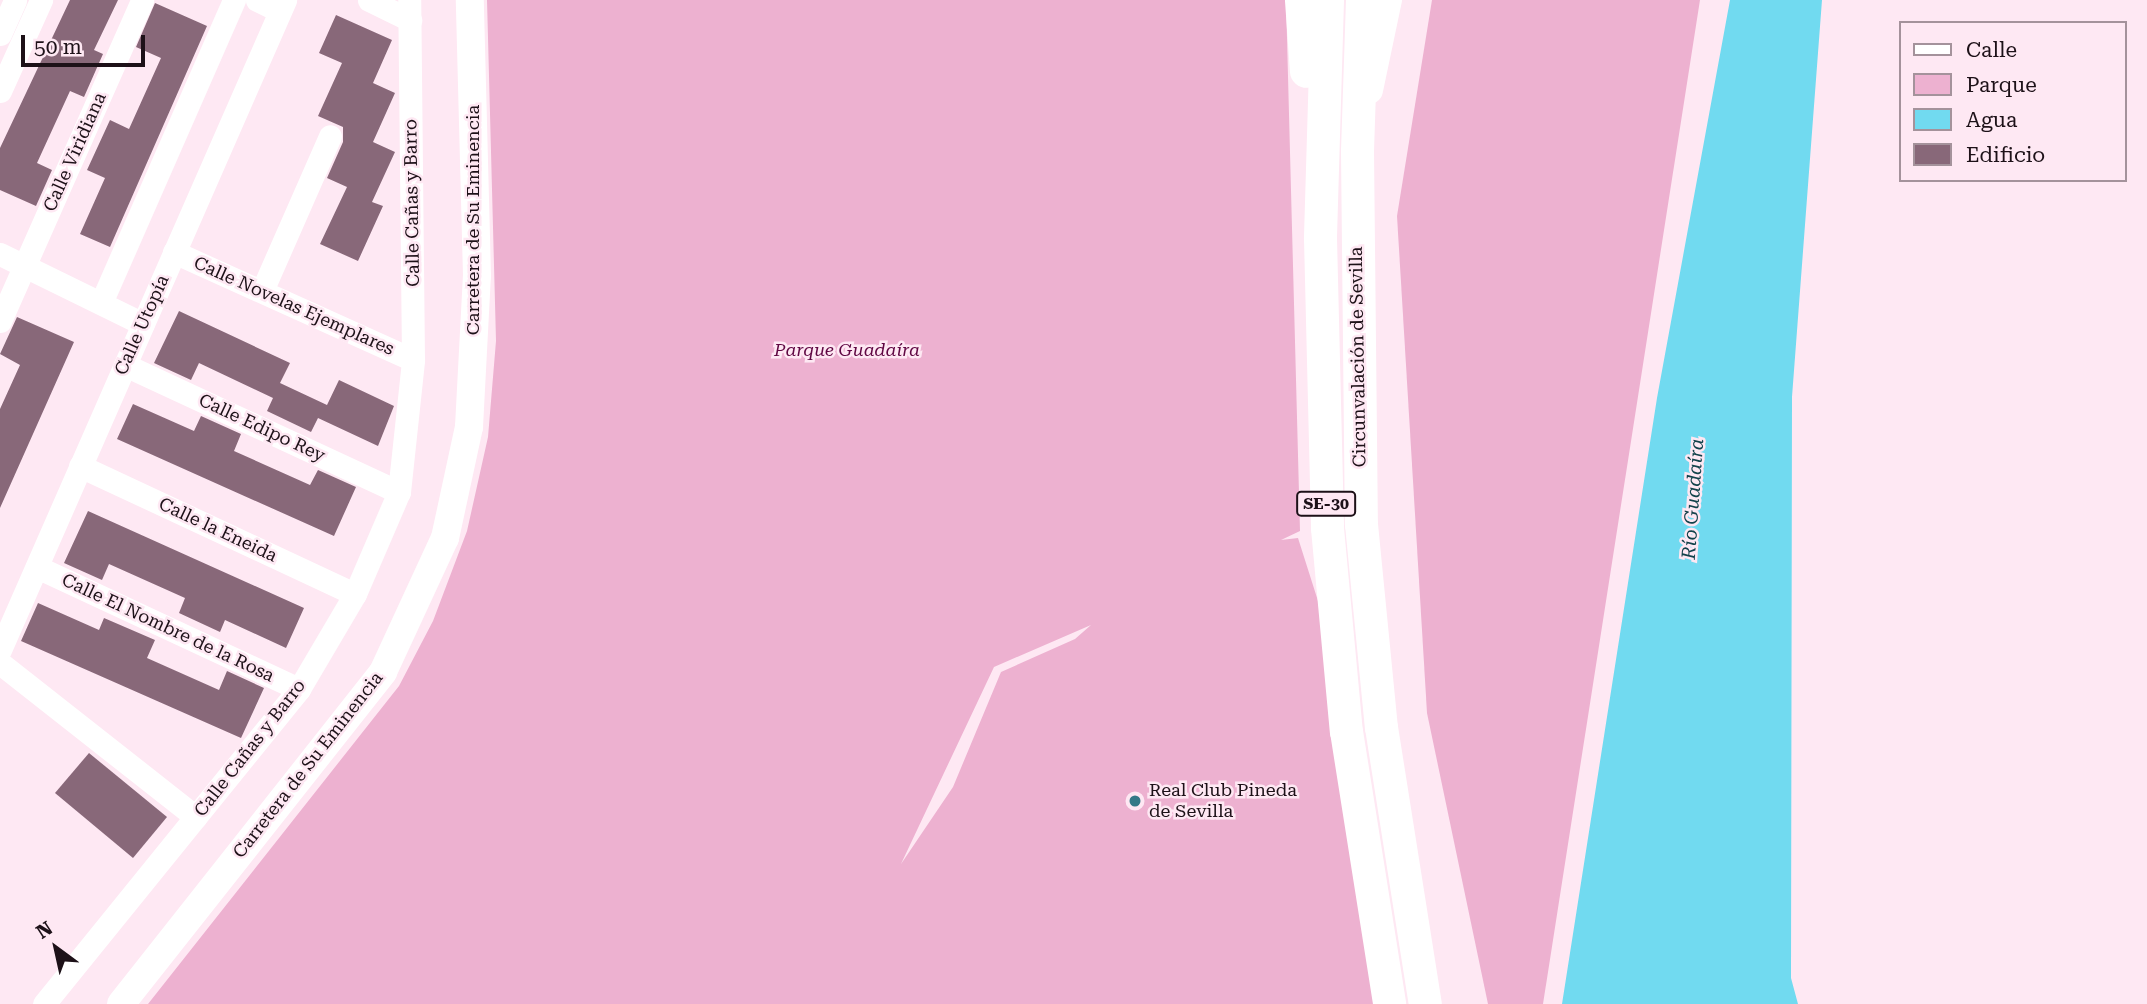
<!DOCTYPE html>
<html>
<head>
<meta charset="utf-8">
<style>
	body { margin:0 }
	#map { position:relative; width:2147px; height:1004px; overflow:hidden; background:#fee8f3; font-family:"Roboto Serif",serif }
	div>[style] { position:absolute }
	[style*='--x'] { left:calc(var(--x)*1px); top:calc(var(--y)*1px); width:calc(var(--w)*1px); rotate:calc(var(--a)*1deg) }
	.green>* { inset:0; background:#edb1d0 }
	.water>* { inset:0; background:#71daf0 }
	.building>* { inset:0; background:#886879 }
	.minor>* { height:23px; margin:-11.5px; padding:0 11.5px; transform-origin:11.5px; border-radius:11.5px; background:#fff }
	.major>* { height:28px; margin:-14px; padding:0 14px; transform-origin:14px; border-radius:14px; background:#fff }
	.highway>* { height:33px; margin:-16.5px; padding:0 16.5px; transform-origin:16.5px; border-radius:16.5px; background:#fff }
	.dots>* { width:19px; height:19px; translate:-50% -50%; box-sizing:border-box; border:4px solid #fee8f3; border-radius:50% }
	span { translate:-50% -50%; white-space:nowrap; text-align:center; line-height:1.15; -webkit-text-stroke:5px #fee8f3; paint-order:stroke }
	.shield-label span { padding:2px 5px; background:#fee8f3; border:2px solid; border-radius:5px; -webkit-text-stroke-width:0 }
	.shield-label { font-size:16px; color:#1d1118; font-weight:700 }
	.street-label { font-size:18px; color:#1d1118 }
	.park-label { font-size:18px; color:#600743; font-style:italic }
	.poi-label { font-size:18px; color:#1d1118 }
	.left { translate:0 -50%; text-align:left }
	.water-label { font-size:19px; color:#12424b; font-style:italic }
	.legend { position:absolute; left:1899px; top:21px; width:228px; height:161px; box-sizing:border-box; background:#fee8f3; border:2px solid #a4929b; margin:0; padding:9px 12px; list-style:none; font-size:21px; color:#1d1118 }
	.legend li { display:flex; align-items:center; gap:14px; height:35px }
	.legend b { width:35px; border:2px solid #a4929b }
	.north { position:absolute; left:21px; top:913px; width:70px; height:70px; -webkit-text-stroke:5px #fee8f3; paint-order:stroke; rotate:327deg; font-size:19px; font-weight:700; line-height:28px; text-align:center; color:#1d1118 }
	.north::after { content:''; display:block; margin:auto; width:24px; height:32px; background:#1d1118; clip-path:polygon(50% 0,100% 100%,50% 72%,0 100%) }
	.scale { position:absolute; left:21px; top:35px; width:124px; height:32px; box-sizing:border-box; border:4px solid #1d1118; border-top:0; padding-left:9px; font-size:21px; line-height:24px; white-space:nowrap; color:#1d1118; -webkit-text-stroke:5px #fee8f3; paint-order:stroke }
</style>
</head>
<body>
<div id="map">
	<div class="green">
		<div style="clip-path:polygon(evenodd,487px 0,1286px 0,1300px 531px,1281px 540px,1298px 538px,1318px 601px,1376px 1004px,148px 1004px,399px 686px,433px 621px,467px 531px,488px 437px,496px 341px,487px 0,1091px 625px,1075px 639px,1001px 672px,953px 787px,901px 864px,994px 667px,1091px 625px)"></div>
		<div style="clip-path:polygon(1432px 0,1700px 0,1543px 1004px,1488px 1004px,1427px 713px,1397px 216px)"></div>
	</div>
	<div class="water">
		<div style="clip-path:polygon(1730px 0,1822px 0,1792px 397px,1791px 978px,1798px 1004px,1562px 1004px,1657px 398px)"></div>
	</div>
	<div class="building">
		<div style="clip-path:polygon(70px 0,118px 0,94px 50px,103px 54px,84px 97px,70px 91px,37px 163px,52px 170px,36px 206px,0 190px,0 148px)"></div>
		<div style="clip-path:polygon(155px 3px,207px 26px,110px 247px,80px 234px,105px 178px,87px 170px,110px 120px,129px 129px,161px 58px,136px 47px)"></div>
		<div style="clip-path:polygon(336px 15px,392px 40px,373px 83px,395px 93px,373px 142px,395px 152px,372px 202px,383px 206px,358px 261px,320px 244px,347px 187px,327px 178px,343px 142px,343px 127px,318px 116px,342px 63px,319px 53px)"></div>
		<div style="clip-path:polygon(179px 311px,290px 363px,280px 383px,327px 405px,339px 380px,394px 406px,378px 446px,318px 418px,311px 432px,267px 411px,273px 398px,199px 363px,191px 380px,154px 363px)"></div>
		<div style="clip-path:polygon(17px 317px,74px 342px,0 508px,0 409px,20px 365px,0 354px)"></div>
		<div style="clip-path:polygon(133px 404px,194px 431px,201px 416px,241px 434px,234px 451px,310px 485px,318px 470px,356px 487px,334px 536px,117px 439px)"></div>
		<div style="clip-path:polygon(88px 511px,304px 608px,286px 648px,225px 620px,220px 632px,179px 613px,185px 598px,109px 564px,102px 580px,64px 563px)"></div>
		<div style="clip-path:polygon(38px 603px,99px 630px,104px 618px,155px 640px,147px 658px,219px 690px,227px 671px,264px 688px,241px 738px,21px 641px)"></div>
		<div style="clip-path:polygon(89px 753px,167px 817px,133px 858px,55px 793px)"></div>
	</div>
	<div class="minor">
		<div style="--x:257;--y:0;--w:25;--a:26"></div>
		<div style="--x:369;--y:0;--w:46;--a:26"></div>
		<div style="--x:0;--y:34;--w:37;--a:-66"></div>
		<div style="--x:0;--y:91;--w:100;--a:-65.7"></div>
		<div style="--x:174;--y:252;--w:262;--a:24.3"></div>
		<div style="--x:0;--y:254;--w:159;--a:26.1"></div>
		<div style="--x:262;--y:291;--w:169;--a:-66.3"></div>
		<div style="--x:101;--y:303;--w:331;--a:-66.3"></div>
		<div style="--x:0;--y:321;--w:351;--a:-66.1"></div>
		<div style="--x:125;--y:365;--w:302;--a:24.9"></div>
		<div style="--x:80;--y:466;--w:303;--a:25"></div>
		<div style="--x:37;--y:567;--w:289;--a:25"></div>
		<div style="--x:0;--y:650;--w:710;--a:-66.32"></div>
		<div style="--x:0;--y:663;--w:249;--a:38.2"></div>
		<div style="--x:44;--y:1004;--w:405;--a:-51"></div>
		<div style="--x:299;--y:689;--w:110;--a:-59.5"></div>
		<div style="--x:355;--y:594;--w:111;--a:-66.7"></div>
		<div style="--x:399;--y:492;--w:133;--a:-83.9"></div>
		<div style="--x:413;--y:360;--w:360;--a:-90.6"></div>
	</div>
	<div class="major">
		<div style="--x:1369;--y:90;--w:92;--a:-78.1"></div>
		<div style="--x:121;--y:1004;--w:423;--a:-51.7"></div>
		<div style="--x:383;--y:672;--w:148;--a:-65.2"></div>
		<div style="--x:445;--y:538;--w:114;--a:-77.8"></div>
		<div style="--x:469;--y:427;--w:151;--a:-87"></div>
		<div style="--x:477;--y:276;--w:276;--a:-91.5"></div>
	</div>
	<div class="highway">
		<div style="--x:1301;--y:0;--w:71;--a:86"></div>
		<div style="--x:1327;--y:0;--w:238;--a:91.7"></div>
		<div style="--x:1320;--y:238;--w:290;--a:88.6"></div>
		<div style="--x:1327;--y:528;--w:204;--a:84.7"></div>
		<div style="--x:1346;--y:731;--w:276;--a:81"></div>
		<div style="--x:1362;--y:0;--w:151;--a:91.9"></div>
		<div style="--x:1357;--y:151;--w:373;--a:89.4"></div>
		<div style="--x:1361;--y:524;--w:204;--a:84.4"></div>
		<div style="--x:1381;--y:727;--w:280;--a:81"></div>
	</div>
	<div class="dots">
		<div style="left:1135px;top:801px;background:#347987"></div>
	</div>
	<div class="shield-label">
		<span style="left:1326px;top:504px">SE-30</span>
	</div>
	<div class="street-label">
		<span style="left:75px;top:152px;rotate:-66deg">Calle Viridiana</span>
		<span style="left:412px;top:203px;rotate:-91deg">Calle Cañas y Barro</span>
		<span style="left:473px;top:220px;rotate:-90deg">Carretera de Su Eminencia</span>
		<span style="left:294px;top:306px;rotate:24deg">Calle Novelas Ejemplares</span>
		<span style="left:142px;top:325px;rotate:-66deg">Calle Utopía</span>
		<span style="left:1358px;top:357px;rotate:-91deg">Circunvalación de Sevilla</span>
		<span style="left:262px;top:428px;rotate:25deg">Calle Edipo Rey</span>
		<span style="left:218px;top:530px;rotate:25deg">Calle la Eneida</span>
		<span style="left:168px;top:628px;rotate:25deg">Calle El Nombre de la Rosa</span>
		<span style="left:250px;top:748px;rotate:-52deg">Calle Cañas y Barro</span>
		<span style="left:308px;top:765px;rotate:-52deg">Carretera de Su Eminencia</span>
	</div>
	<div class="park-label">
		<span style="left:847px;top:350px">Parque Guadaíra</span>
	</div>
	<div class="poi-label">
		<span class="left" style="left:1149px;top:801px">Real Club Pineda<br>de Sevilla</span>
	</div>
	<div class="water-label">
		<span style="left:1693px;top:499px;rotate:-86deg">Río Guadaíra</span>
	</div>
	<ul class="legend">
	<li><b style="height:9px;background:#fff"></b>Calle</li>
	<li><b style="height:19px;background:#edb1d0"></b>Parque</li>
	<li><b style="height:19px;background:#71daf0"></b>Agua</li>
	<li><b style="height:19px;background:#886879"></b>Edificio</li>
	</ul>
	<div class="north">N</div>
	<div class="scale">50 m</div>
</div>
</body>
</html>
